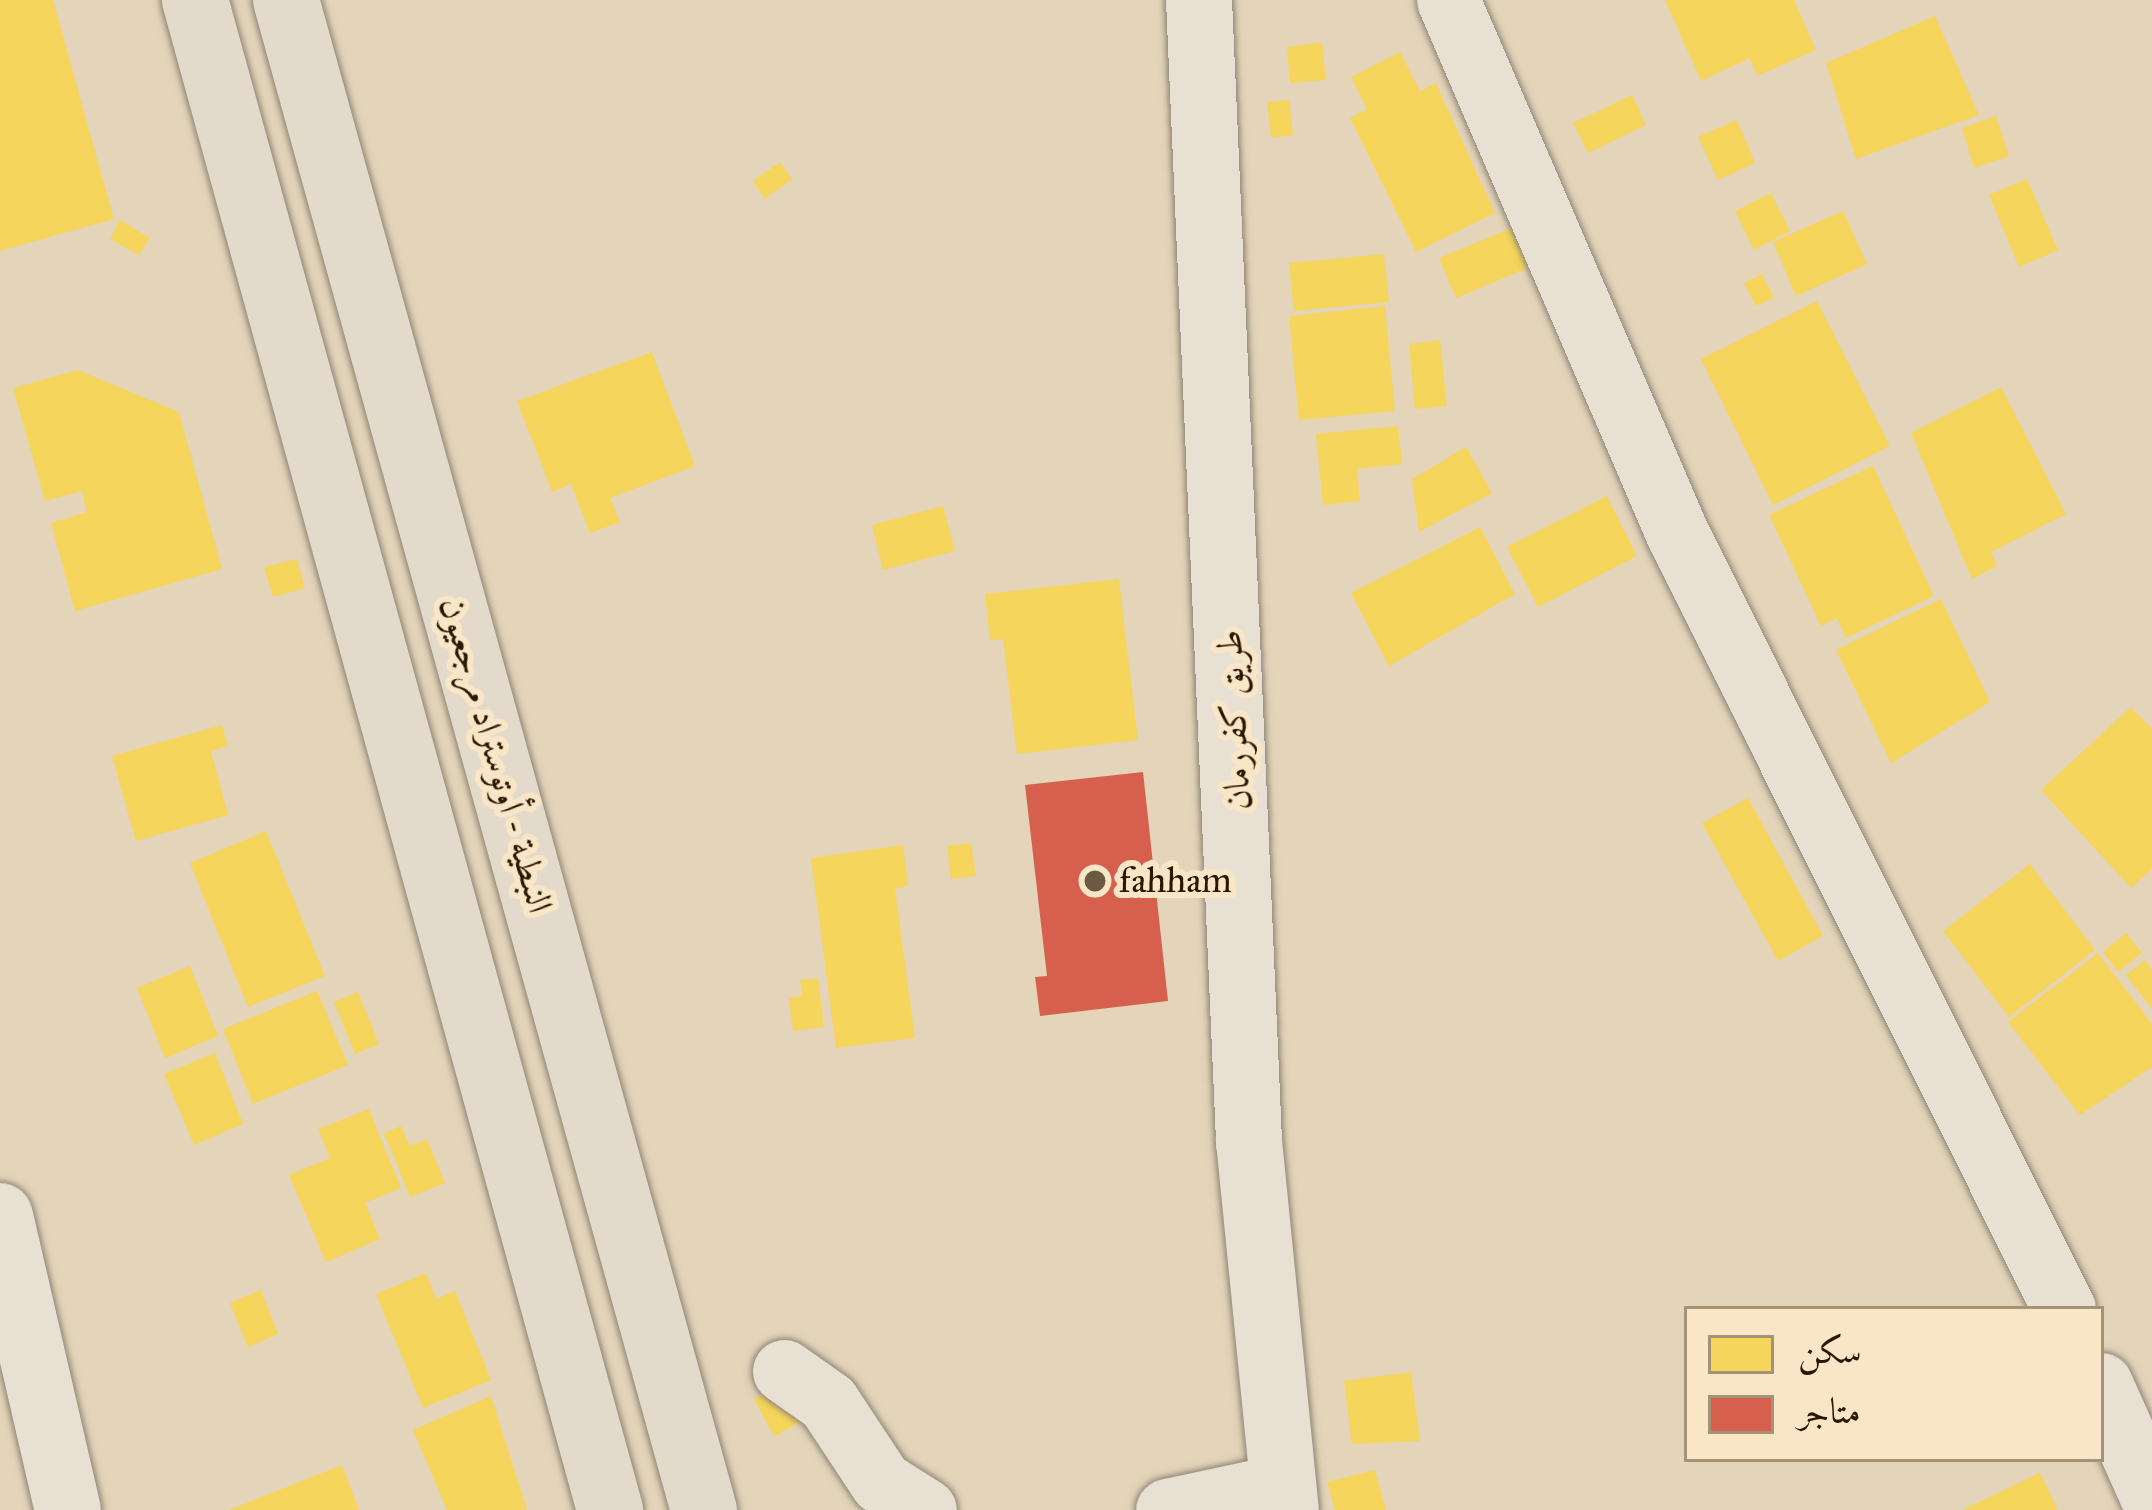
<!DOCTYPE html>
<html>
<head>
<meta charset="utf-8">
<style>
	body { margin:0 }
	#map { position:relative; width:2152px; height:1510px; overflow:hidden; background:#e3d4ba; font-family:"IM FELL Great Primer",Amiri,serif }
	div>[style] { position:absolute }
	[style*='--x'] { left:calc(var(--x)*1px); top:calc(var(--y)*1px); width:calc(var(--w)*1px); rotate:calc(var(--a)*1deg) }
	.homes>* { inset:0; background:#f6d55c }
	.shops>* { inset:0; background:#d6604d }
	.roads { filter:drop-shadow(0 0 3px #908574) drop-shadow(0 0 3px #908574) }
	.street>* { height:63px; margin:-31.5px; padding:0 31.5px; transform-origin:31.5px; border-radius:31.5px; background:#e7e0d3 }
	.secondary>* { height:66px; margin:-33px; padding:0 33px; transform-origin:33px; border-radius:33px; background:#e7e0d3 }
	.highway>* { height:66px; margin:-33px; padding:0 33px; transform-origin:33px; border-radius:33px; background:#e3dacb }
	.dots>* { width:33px; height:33px; translate:-50% -50%; box-sizing:border-box; border:6px solid #f8e6c7; border-radius:50% }
	span { translate:-50% -50%; white-space:nowrap; text-align:center; line-height:1.15; -webkit-text-stroke:12px #f8e6c7; paint-order:stroke }
	.street-label { font-size:36px; color:#2a1700 }
	.poi-label { font-size:36px; color:#2a1700 }
	.left { translate:0 -50%; text-align:left }
	.legend { position:absolute; left:1684px; top:1306px; width:420px; height:156px; box-sizing:border-box; background:#f8e6c7; border:3px solid #a69377; margin:0; padding:15px 21px; list-style:none; font-size:36px; color:#2a1700 }
	.legend li { display:flex; align-items:center; gap:24px; height:60px }
	.legend b { width:60px; border:3px solid #a69377 }
</style>
</head>
<body>
<div id="map">
	<div class="homes">
		<div style="clip-path:polygon(0 0,53px 0,114px 219px,0 251px)"></div>
		<div style="clip-path:polygon(1665px 0,1794px 0,1816px 50px,1757px 76px,1750px 58px,1701px 81px)"></div>
		<div style="clip-path:polygon(1935px 16px,1979px 115px,1856px 159px,1826px 63px)"></div>
		<div style="clip-path:polygon(1322px 42px,1326px 80px,1290px 83px,1287px 47px)"></div>
		<div style="clip-path:polygon(1400px 52px,1420px 91px,1436px 83px,1495px 213px,1416px 252px,1350px 118px,1367px 109px,1351px 77px)"></div>
		<div style="clip-path:polygon(1632px 95px,1646px 125px,1588px 153px,1573px 123px)"></div>
		<div style="clip-path:polygon(1289px 100px,1293px 135px,1271px 138px,1267px 102px)"></div>
		<div style="clip-path:polygon(1996px 116px,2009px 156px,1974px 168px,1962px 128px)"></div>
		<div style="clip-path:polygon(1737px 120px,1755px 163px,1718px 180px,1698px 137px)"></div>
		<div style="clip-path:polygon(780px 162px,792px 179px,765px 199px,753px 181px)"></div>
		<div style="clip-path:polygon(2027px 179px,2058px 250px,2019px 267px,1989px 195px)"></div>
		<div style="clip-path:polygon(1771px 193px,1790px 231px,1754px 250px,1735px 211px)"></div>
		<div style="clip-path:polygon(1843px 211px,1867px 264px,1796px 296px,1773px 242px)"></div>
		<div style="clip-path:polygon(120px 220px,150px 238px,139px 255px,110px 239px)"></div>
		<div style="clip-path:polygon(1512px 228px,1528px 268px,1456px 298px,1439px 258px)"></div>
		<div style="clip-path:polygon(1384px 254px,1389px 302px,1294px 311px,1289px 263px)"></div>
		<div style="clip-path:polygon(1762px 274px,1774px 298px,1756px 306px,1744px 283px)"></div>
		<div style="clip-path:polygon(1817px 301px,1890px 446px,1773px 505px,1701px 359px)"></div>
		<div style="clip-path:polygon(1385px 306px,1395px 411px,1299px 420px,1289px 316px)"></div>
		<div style="clip-path:polygon(1440px 340px,1447px 406px,1415px 409px,1409px 344px)"></div>
		<div style="clip-path:polygon(652px 352px,695px 466px,610px 498px,620px 522px,590px 533px,571px 484px,552px 492px,517px 401px)"></div>
		<div style="clip-path:polygon(78px 370px,179px 412px,222px 569px,75px 611px,51px 523px,87px 512px,82px 491px,45px 501px,13px 388px)"></div>
		<div style="clip-path:polygon(2001px 387px,2066px 514px,1991px 552px,1997px 566px,1972px 579px,1911px 433px)"></div>
		<div style="clip-path:polygon(1398px 426px,1402px 464px,1357px 469px,1360px 501px,1323px 505px,1316px 434px)"></div>
		<div style="clip-path:polygon(1466px 447px,1492px 493px,1419px 532px,1412px 479px)"></div>
		<div style="clip-path:polygon(1873px 466px,1934px 596px,1846px 638px,1837px 618px,1821px 626px,1769px 515px)"></div>
		<div style="clip-path:polygon(1607px 496px,1637px 556px,1538px 607px,1507px 547px)"></div>
		<div style="clip-path:polygon(943px 506px,955px 551px,883px 570px,872px 525px)"></div>
		<div style="clip-path:polygon(1480px 527px,1515px 594px,1389px 666px,1351px 593px)"></div>
		<div style="clip-path:polygon(297px 559px,305px 588px,273px 597px,264px 567px)"></div>
		<div style="clip-path:polygon(1119px 579px,1138px 740px,1017px 754px,1003px 639px,990px 640px,985px 594px)"></div>
		<div style="clip-path:polygon(1941px 599px,1990px 702px,1891px 763px,1836px 650px)"></div>
		<div style="clip-path:polygon(2131px 707px,2152px 729px,2152px 869px,2131px 888px,2041px 790px)"></div>
		<div style="clip-path:polygon(222px 725px,228px 746px,211px 751px,228px 815px,136px 841px,112px 756px)"></div>
		<div style="clip-path:polygon(1748px 798px,1823px 936px,1778px 961px,1702px 823px)"></div>
		<div style="clip-path:polygon(266px 831px,325px 976px,248px 1007px,190px 863px)"></div>
		<div style="clip-path:polygon(971px 843px,976px 876px,951px 879px,947px 846px)"></div>
		<div style="clip-path:polygon(903px 845px,908px 886px,895px 889px,915px 1038px,836px 1048px,811px 858px)"></div>
		<div style="clip-path:polygon(2030px 864px,2095px 950px,2009px 1017px,1943px 931px)"></div>
		<div style="clip-path:polygon(2126px 933px,2142px 953px,2118px 972px,2103px 952px)"></div>
		<div style="clip-path:polygon(2098px 953px,2152px 1024px,2152px 1067px,2080px 1115px,2008px 1022px)"></div>
		<div style="clip-path:polygon(2145px 960px,2152px 970px,2152px 1009px,2126px 975px)"></div>
		<div style="clip-path:polygon(190px 966px,218px 1036px,165px 1058px,137px 988px)"></div>
		<div style="clip-path:polygon(818px 978px,824px 1027px,793px 1031px,789px 998px,802px 996px,800px 980px)"></div>
		<div style="clip-path:polygon(317px 991px,348px 1065px,253px 1104px,223px 1029px)"></div>
		<div style="clip-path:polygon(358px 992px,379px 1044px,355px 1054px,334px 1002px)"></div>
		<div style="clip-path:polygon(215px 1053px,243px 1124px,194px 1145px,164px 1074px)"></div>
		<div style="clip-path:polygon(369px 1109px,401px 1188px,365px 1203px,380px 1239px,326px 1262px,289px 1175px,330px 1158px,318px 1129px)"></div>
		<div style="clip-path:polygon(401px 1126px,410px 1146px,427px 1139px,445px 1183px,410px 1197px,384px 1133px)"></div>
		<div style="clip-path:polygon(426px 1273px,436px 1299px,455px 1291px,491px 1380px,423px 1408px,376px 1294px)"></div>
		<div style="clip-path:polygon(261px 1290px,278px 1334px,248px 1347px,230px 1303px)"></div>
		<div style="clip-path:polygon(1411px 1372px,1420px 1441px,1352px 1444px,1344px 1381px)"></div>
		<div style="clip-path:polygon(783px 1382px,805px 1420px,774px 1436px,754px 1399px)"></div>
		<div style="clip-path:polygon(491px 1396px,527px 1510px,447px 1510px,413px 1430px)"></div>
		<div style="clip-path:polygon(342px 1465px,359px 1510px,229px 1510px)"></div>
		<div style="clip-path:polygon(1375px 1470px,1386px 1510px,1335px 1510px,1327px 1482px)"></div>
		<div style="clip-path:polygon(2040px 1473px,2058px 1510px,1962px 1510px)"></div>
	</div>
	<div class="shops">
		<div style="clip-path:polygon(1143px 772px,1168px 1001px,1040px 1016px,1035px 977px,1047px 976px,1025px 785px)"></div>
	</div>
	<div class="roads">
		<div class="street">
			<div style="--x:1448;--y:0;--w:580;--a:66.75"></div>
			<div style="--x:1677;--y:533;--w:867;--a:63.49"></div>
			<div style="--x:784;--y:1371;--w:54;--a:35.2"></div>
			<div style="--x:828;--y:1402;--w:96;--a:56.5"></div>
			<div style="--x:881;--y:1482;--w:52;--a:32.5"></div>
			<div style="--x:2101;--y:1384;--w:125;--a:65.9"></div>
			<div style="--x:1167;--y:1510;--w:115;--a:-12.1"></div>
		</div>
		<div class="secondary">
			<div style="--x:1199;--y:0;--w:1142;--a:87.49"></div>
			<div style="--x:1249;--y:1141;--w:371;--a:84.3"></div>
			<div style="--x:0;--y:1216;--w:302;--a:77"></div>
		</div>
		<div class="highway">
			<div style="--x:195;--y:0;--w:1566;--a:74.63"></div>
			<div style="--x:286;--y:0;--w:1567;--a:74.53"></div>
		</div>
	</div>
	<div class="dots">
		<div style="left:1095px;top:881px;background:#6b5941"></div>
	</div>
	<div class="street-label">
		<span style="left:1234px;top:720px;rotate:-93deg">طريق كفررمان</span>
		<span style="left:496px;top:755px;rotate:74deg">النبطية - أوتوستراد مرجعيون</span>
	</div>
	<div class="poi-label">
		<span class="left" style="left:1119px;top:881px">fahham</span>
	</div>
	<ul class="legend">
	<li><b style="height:33px;background:#f6d55c"></b>سكن</li>
	<li><b style="height:33px;background:#d6604d"></b>متاجر</li>
	</ul>
</div>
</body>
</html>
